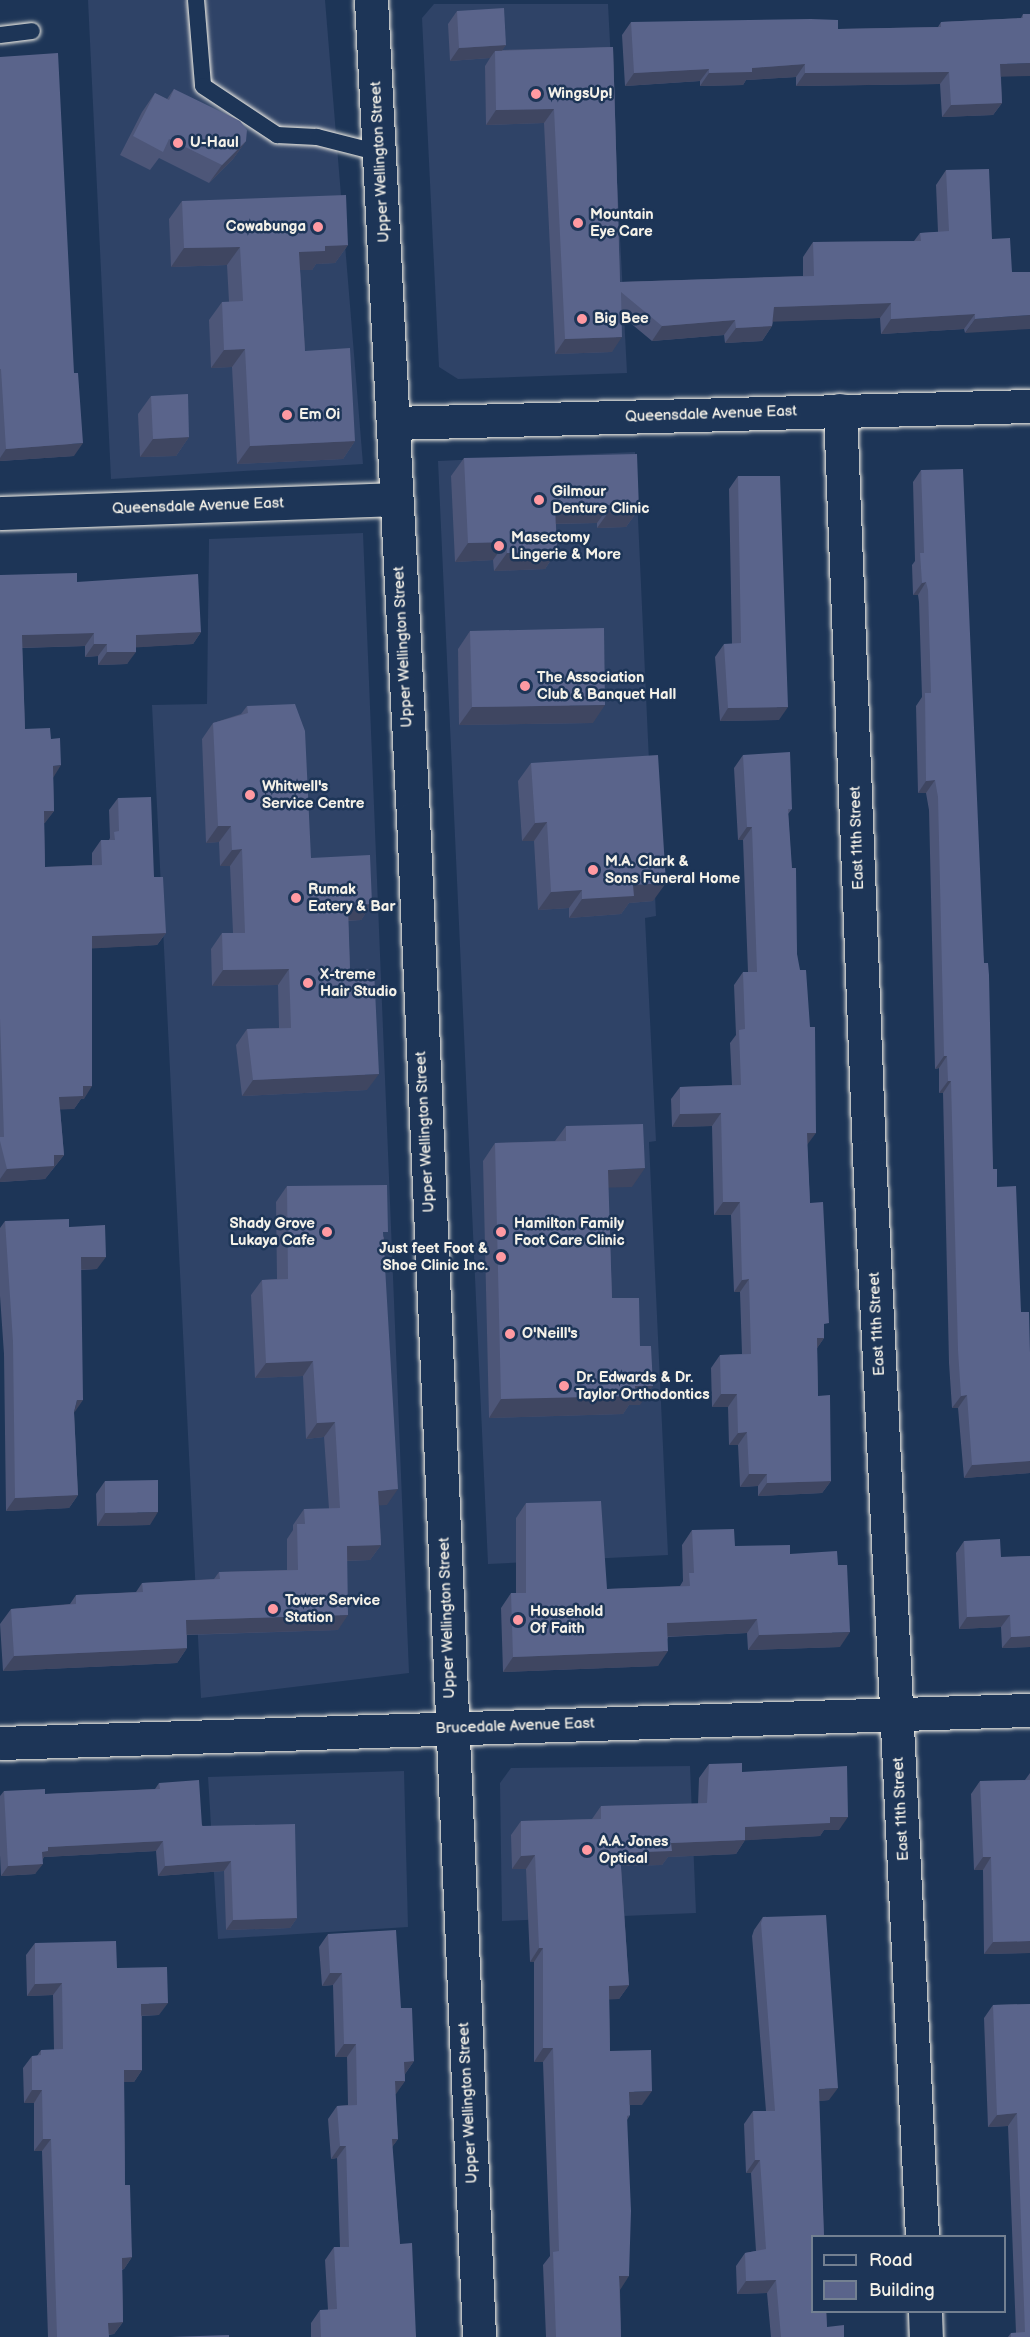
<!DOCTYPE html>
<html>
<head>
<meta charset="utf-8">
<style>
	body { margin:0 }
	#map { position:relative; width:1030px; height:2337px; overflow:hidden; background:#1d3557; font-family:"Balsamiq Sans",sans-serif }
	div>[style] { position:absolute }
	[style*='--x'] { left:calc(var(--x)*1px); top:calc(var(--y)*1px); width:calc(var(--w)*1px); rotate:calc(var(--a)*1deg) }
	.built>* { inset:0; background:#2f4367 }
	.roads { filter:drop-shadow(0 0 2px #f4f1e8) drop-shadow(0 0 2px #f4f1e8) }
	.lane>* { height:16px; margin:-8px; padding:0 8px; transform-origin:8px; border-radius:8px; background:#1d3557 }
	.street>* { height:33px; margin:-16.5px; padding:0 16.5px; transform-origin:16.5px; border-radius:16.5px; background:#1d3557 }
	.secondary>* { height:33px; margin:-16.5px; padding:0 16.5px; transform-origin:16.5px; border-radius:16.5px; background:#1d3557 }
	.wall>* { inset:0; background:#4d5678 }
	.shaded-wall>* { inset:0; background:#3f4661 }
	.building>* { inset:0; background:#5a648b }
	.dots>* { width:16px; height:16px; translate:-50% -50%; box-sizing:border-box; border:3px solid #1d3557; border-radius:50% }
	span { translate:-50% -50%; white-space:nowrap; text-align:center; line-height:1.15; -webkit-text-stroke:5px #1d3557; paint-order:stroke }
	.poi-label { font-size:15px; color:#f4f1e8; font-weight:700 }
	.left { translate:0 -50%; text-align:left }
	.right { translate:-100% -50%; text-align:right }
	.street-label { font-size:15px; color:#f4f1e8 }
	.legend { position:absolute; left:811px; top:2235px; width:195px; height:78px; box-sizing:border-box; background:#1d3557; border:2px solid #738091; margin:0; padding:8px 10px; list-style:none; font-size:18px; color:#f4f1e8 }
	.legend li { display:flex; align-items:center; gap:12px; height:30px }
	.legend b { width:30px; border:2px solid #738091 }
</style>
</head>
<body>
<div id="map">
	<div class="built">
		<div style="clip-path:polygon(88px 0,325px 0,363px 464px,111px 479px)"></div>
		<div style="clip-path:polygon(434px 4px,608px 4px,627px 373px,458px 379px,439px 367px,422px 18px)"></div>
		<div style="clip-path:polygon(635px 452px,656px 916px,645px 918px,656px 1141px,649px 1142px,668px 1555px,488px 1564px,438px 461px)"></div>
		<div style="clip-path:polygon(363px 533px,409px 1673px,201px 1698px,152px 705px,207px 704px,209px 539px)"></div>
		<div style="clip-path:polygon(690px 1766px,696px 1913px,502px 1921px,500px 1783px,511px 1768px)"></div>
		<div style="clip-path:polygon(404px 1771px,408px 1927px,218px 1939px,208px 1777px)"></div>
	</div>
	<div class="roads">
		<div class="lane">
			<div style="--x:196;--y:0;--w:86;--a:85.3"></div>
			<div style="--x:203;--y:86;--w:89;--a:33.5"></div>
			<div style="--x:277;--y:135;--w:40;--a:2.9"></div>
			<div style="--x:317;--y:137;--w:65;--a:14.3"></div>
			<div style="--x:0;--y:35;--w:32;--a:-7"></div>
		</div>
		<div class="street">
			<div style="--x:840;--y:410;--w:747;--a:87.77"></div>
			<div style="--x:869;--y:1156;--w:1081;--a:87.19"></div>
			<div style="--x:393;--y:423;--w:637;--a:-1.53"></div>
			<div style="--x:0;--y:513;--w:396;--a:-2"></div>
			<div style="--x:0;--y:1743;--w:1031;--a:-1.84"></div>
			<div style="--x:925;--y:2312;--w:25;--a:88"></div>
		</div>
		<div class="secondary">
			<div style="--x:371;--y:0;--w:819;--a:87.06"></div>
			<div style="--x:413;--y:818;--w:1520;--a:87.51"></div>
		</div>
	</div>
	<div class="wall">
		<div style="clip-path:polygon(457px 11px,506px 45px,502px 50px,613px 47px,620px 282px,803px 276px,803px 257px,813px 242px,914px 241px,920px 233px,938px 232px,936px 185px,946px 170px,992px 239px,1012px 272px,965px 333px,964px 329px,881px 334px,880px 318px,773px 321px,772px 326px,762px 341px,725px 343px,724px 335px,652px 341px,622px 316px,612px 352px,555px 354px,544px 123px,486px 125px,485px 66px,490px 58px,450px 61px,448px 24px)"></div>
		<div style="clip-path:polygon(1023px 14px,1030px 14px,1001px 77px,1002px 103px,993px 115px,942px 117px,940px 84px,796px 86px,796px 77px,746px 80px,743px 85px,700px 86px,700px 81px,625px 86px,622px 35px,631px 22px,838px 29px,938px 27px,941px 22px,1021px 18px)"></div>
		<div style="clip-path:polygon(0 57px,74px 456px,0 461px)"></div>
		<div style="clip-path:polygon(174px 89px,246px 141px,233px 159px,209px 183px,159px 158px,150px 170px,120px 155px,142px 112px,155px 93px,167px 99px)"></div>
		<div style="clip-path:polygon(182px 201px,348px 245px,335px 263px,316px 264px,312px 270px,300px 270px,305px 351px,355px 441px,343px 459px,237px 464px,232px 367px,211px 368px,209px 320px,222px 302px,229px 302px,227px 265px,171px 267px,169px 219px)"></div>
		<div style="clip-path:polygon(151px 396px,189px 437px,176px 456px,140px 457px,138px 414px)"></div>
		<div style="clip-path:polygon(464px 458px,639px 509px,626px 527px,597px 528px,597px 523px,556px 524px,557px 551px,545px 569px,494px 571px,493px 560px,455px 562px,451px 476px)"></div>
		<div style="clip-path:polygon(921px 470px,984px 963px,993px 1169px,1021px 1312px,1030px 1473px,964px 1478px,958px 1408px,952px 1408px,949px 1363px,943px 1093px,939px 1093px,939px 1068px,935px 1069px,929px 810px,926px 793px,918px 793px,916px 706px,922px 697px,919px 602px,918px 595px,913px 595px,912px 565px,915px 561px,913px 482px)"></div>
		<div style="clip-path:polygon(738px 476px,779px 720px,720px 721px,715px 657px,724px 644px,732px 644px,729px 489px)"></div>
		<div style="clip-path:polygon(0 575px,77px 582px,201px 632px,193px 644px,136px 647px,127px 664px,98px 665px,98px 656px,85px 657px,85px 646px,22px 648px,25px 729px,53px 777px,54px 811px,44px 823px,45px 867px,92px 865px,92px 853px,101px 840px,109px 840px,110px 838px,109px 810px,118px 798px,154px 877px,166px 933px,157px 945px,92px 948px,84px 1099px,81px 1099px,74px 1109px,60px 1109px,64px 1155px,45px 1179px,0 1182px)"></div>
		<div style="clip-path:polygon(470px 631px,593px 723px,459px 725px,458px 649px)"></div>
		<div style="clip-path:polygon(247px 706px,311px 858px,372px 904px,361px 920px,348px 921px,350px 970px,367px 1090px,242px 1096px,236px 1045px,247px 1029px,279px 1028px,278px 985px,212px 986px,211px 949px,222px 933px,233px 933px,230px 866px,220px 866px,219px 842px,206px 843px,202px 739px,213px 723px,241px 714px)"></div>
		<div style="clip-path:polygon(743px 755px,792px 809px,788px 814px,797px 954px,810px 1203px,824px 1329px,824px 1338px,817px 1348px,818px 1396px,831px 1481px,822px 1493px,758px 1496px,758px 1486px,740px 1487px,738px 1445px,729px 1445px,728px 1407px,712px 1407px,711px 1368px,720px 1355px,742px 1354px,740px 1292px,734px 1292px,731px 1215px,714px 1215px,712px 1126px,672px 1127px,671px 1099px,680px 1087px,732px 1085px,730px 1043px,736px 1035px,734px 985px,743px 972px,748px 972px,743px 840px,738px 840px,734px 768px)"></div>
		<div style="clip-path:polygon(531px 763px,653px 901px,629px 903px,621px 914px,569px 918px,569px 908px,538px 910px,534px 841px,522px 841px,518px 781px)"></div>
		<div style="clip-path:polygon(566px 1126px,632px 1187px,608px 1187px,612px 1298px,640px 1405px,629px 1405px,623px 1414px,489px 1418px,483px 1161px,495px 1143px,555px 1141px)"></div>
		<div style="clip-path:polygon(287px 1186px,384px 1237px,387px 1505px,379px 1505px,381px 1545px,370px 1560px,347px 1561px,338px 1630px,187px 1635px,187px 1648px,177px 1663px,3px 1671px,0 1624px,11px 1609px,70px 1604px,76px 1595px,136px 1592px,142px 1583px,214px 1579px,219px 1572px,287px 1570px,287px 1539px,293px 1530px,293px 1525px,304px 1509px,329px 1509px,324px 1437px,306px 1439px,303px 1376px,255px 1378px,251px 1295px,262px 1280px,277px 1279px,276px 1202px)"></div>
		<div style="clip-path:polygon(5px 1221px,69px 1227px,97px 1269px,81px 1270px,74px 1413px,78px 1495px,69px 1508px,6px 1511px,4px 1354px,0 1296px,0 1228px)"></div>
		<div style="clip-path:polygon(105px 1481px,150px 1525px,97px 1526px,96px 1494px)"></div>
		<div style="clip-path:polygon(526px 1503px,607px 1589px,680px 1586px,683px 1581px,682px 1545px,692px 1530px,735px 1546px,790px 1554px,840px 1647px,748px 1650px,747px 1633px,668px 1637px,658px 1666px,503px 1672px,501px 1608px,511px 1593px,516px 1593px,516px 1518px)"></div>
		<div style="clip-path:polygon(964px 1541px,1001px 1557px,1030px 1556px,1030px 1647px,1002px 1648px,1001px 1627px,959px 1629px,956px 1553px)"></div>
		<div style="clip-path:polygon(709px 1764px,742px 1772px,839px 1830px,824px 1830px,820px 1836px,745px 1840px,736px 1854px,668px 1857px,662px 1865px,621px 1866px,629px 1985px,619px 1999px,609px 1999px,610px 2051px,642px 2105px,630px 2105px,630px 2115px,627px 2120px,620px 2290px,621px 2337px,546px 2337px,543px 2265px,550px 2256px,543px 2062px,534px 2062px,534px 1962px,530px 1962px,526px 1869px,512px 1869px,511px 1835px,521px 1821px,592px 1819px,601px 1806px,698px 1804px,699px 1778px)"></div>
		<div style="clip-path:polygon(1030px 1773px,1030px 1953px,984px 1954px,983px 1870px,974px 1870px,971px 1794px,980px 1781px,1025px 1780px)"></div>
		<div style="clip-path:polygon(159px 1783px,297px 1918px,290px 1928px,226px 1930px,224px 1871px,158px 1876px,156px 1851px,44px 1857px,35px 1874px,1px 1876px,0 1855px,0 1796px,4px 1791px,45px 1794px,155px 1789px)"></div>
		<div style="clip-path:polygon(763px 1917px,829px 2100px,819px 2101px,827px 2327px,844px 2337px,771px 2337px,767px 2293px,737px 2294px,736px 2266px,745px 2253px,756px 2251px,751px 2173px,746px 2173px,744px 2124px,753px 2111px,766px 2111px,752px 1936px,754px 1930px)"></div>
		<div style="clip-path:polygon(328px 1934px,401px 2008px,414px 2061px,405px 2074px,405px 2081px,395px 2094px,398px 2139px,392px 2147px,400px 2244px,416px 2337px,311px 2337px,311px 2323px,320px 2310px,328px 2310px,325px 2260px,334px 2247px,340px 2247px,337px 2158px,331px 2159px,328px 2119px,337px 2106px,348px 2105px,347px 2057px,335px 2057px,333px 1985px,322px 1986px,319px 1947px)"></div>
		<div style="clip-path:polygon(35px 1943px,117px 1968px,159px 2015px,142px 2016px,142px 2070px,134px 2082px,124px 2082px,125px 2185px,132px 2257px,124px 2269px,122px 2270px,123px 2322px,114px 2334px,109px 2335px,109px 2337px,48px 2337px,42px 2151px,34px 2151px,34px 2103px,24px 2103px,23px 2068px,32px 2056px,37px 2056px,41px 2050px,54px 2050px,53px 1995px,27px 1996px,26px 1955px)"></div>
		<div style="clip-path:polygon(1030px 2004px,1030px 2337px,1008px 2337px,1011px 2333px,1016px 2333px,1008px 2126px,988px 2127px,984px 2018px,993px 2005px)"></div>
	</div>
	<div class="shaded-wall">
		<div style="clip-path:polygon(506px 45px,497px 58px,495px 51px,490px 58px,450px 61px,459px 48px)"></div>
		<div style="clip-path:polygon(1030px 63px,1030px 76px,992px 77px,1000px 64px)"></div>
		<div style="clip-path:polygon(805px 64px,796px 77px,746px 80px,743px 85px,700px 86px,709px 73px,752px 68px)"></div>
		<div style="clip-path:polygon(709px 69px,700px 81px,625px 86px,634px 73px)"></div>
		<div style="clip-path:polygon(949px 72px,940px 84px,796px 86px,805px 73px)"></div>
		<div style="clip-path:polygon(1002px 103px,993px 115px,942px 117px,951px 105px)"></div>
		<div style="clip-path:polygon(554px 109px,544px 123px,486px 125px,496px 110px)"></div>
		<div style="clip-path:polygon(246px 141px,233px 159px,209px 183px,222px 165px)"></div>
		<div style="clip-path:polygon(348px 245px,335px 263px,316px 264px,312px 270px,286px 270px,299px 252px,325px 246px)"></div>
		<div style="clip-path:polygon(240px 247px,227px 265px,171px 267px,184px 248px)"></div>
		<div style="clip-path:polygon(891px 303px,880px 318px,764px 322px,774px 307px)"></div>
		<div style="clip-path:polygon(975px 314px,964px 329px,881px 334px,891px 319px)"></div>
		<div style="clip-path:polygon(1030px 315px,1030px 329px,965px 333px,975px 319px)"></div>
		<div style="clip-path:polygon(735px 320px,724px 335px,652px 341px,662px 326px)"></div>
		<div style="clip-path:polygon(772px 326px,762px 341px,725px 343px,736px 328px)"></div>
		<div style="clip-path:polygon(622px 337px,612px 352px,555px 354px,565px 339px)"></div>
		<div style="clip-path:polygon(245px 349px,232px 367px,211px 368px,224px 350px)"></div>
		<div style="clip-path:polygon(189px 437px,176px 456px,140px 457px,153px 439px)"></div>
		<div style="clip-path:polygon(355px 441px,343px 459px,237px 464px,250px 446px)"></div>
		<div style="clip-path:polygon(83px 443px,74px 456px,0 461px,0 458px,6px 449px)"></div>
		<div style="clip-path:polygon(610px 505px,597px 523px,542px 524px,555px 506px)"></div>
		<div style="clip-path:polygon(639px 509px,626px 527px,597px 528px,610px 510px)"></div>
		<div style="clip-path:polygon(506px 542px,493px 560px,455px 562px,468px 543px)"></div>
		<div style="clip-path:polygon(557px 551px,545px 569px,494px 571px,507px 553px)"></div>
		<div style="clip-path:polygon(926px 582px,918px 595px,913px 595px,922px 583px)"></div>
		<div style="clip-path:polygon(201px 632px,193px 644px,127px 648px,136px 635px)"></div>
		<div style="clip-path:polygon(94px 633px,85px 646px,13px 648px,22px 635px)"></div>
		<div style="clip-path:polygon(94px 644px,107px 644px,98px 656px,85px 657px)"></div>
		<div style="clip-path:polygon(107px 652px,136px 652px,127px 664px,98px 665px)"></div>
		<div style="clip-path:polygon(605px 705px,593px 723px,459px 725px,472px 707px)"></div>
		<div style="clip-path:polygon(788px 707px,779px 720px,720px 721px,728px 708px)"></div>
		<div style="clip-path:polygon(61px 765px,53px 778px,53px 766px)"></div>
		<div style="clip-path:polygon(935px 780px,926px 793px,918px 793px,926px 781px)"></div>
		<div style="clip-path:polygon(44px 811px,54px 811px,45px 823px,35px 824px)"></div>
		<div style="clip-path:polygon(547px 822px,534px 841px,522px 841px,535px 823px)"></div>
		<div style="clip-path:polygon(218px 826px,231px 826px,219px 842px,206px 843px)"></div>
		<div style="clip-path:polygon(747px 827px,752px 827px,743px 840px,738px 840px)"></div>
		<div style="clip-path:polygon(242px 849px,230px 866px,220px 866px,232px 850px)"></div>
		<div style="clip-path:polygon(666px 883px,653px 901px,629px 903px,621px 914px,569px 918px,582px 899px,633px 885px)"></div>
		<div style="clip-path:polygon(582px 890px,569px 908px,538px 910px,551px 892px)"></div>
		<div style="clip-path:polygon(372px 904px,361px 920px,336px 921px,348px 905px)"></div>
		<div style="clip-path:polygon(166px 933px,157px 945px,83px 949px,92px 936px)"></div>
		<div style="clip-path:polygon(289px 969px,278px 985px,212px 986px,223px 970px)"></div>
		<div style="clip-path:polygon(944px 1056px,947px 1056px,939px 1068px,935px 1069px)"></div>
		<div style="clip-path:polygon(379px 1074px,367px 1090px,242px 1096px,253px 1080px)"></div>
		<div style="clip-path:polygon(948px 1081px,951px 1081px,943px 1093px,939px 1093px)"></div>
		<div style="clip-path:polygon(83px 1086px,92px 1086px,84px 1099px,81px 1099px,74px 1109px,50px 1110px,59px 1097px)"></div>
		<div style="clip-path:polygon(721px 1113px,712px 1126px,672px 1127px,680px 1114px)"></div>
		<div style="clip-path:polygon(807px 1133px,816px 1133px,807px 1145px)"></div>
		<div style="clip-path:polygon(54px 1155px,64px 1155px,45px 1179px,0 1182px,0 1179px,7px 1169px)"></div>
		<div style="clip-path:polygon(645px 1168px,632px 1187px,595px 1188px,608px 1170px)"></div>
		<div style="clip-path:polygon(723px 1202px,740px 1202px,731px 1215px,714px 1215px)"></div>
		<div style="clip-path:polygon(81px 1257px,106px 1257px,97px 1269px,72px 1270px)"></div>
		<div style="clip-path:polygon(749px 1279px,740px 1292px,734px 1292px,742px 1280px)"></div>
		<div style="clip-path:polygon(817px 1338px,824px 1338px,815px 1351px)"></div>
		<div style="clip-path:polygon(313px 1361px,303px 1376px,255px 1378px,266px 1363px)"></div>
		<div style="clip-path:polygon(635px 1386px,653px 1386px,640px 1405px,629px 1405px,623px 1414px,489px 1418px,501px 1399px)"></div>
		<div style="clip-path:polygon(721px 1394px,737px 1394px,728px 1407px,712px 1407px)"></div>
		<div style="clip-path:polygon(967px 1395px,958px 1408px,952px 1408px,961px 1396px)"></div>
		<div style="clip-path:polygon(77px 1400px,83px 1400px,74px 1413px)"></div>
		<div style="clip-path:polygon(335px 1422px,324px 1437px,306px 1439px,317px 1423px)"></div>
		<div style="clip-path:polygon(747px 1432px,738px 1445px,729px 1445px,738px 1433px)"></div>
		<div style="clip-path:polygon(1030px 1461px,1030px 1473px,964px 1478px,972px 1465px)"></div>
		<div style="clip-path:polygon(749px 1474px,767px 1474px,758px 1486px,740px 1487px)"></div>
		<div style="clip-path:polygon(831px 1481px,822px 1493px,758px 1496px,767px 1483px)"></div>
		<div style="clip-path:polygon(398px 1489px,387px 1505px,368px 1506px,378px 1491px)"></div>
		<div style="clip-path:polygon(78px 1495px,69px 1508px,6px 1511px,15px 1498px)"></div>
		<div style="clip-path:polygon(158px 1512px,150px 1525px,97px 1526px,105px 1513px)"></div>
		<div style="clip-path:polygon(381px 1545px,370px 1560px,336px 1561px,347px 1546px)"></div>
		<div style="clip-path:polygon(348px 1615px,338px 1630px,175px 1635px,186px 1620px)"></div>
		<div style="clip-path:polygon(1010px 1615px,1001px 1627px,959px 1629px,967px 1617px)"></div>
		<div style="clip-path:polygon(757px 1619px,747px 1633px,657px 1637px,667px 1623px)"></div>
		<div style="clip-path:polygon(850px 1632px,840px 1647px,748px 1650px,759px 1635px)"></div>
		<div style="clip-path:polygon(1030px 1636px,1030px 1647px,1002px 1648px,1011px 1637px)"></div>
		<div style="clip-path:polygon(187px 1648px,177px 1663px,3px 1671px,14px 1656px)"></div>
		<div style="clip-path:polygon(668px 1651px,658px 1666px,503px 1672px,513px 1657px)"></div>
		<div style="clip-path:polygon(830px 1817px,848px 1817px,839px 1830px,824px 1830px,820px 1836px,735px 1841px,745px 1827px)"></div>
		<div style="clip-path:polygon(745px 1840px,736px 1854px,668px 1857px,662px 1865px,610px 1866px,620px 1853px,671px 1843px)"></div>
		<div style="clip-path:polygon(163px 1841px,156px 1851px,44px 1857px,41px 1861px,42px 1852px,48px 1847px)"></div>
		<div style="clip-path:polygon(535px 1855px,526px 1869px,512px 1869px,521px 1856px)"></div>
		<div style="clip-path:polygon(983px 1857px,991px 1857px,983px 1870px,974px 1870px)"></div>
		<div style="clip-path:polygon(231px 1861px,224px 1871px,158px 1876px,165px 1866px)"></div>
		<div style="clip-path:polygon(43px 1864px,35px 1874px,1px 1876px,8px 1866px)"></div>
		<div style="clip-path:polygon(297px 1918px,290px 1928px,226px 1930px,233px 1920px)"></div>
		<div style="clip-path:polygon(1030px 1941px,1030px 1953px,984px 1954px,993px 1942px)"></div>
		<div style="clip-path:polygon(539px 1948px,543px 1948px,534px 1962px,530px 1962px)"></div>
		<div style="clip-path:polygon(330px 1973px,342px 1973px,333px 1985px,322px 1986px)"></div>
		<div style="clip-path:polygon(62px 1983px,53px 1995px,27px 1996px,35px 1984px)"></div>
		<div style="clip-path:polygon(629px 1985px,619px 1999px,600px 2000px,609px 1986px)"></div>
		<div style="clip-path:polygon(168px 2003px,159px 2015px,133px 2016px,141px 2004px)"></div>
		<div style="clip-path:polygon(344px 2044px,356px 2044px,347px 2057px,335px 2057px)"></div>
		<div style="clip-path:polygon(543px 2048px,553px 2048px,543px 2062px,534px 2062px)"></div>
		<div style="clip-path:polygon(414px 2061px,405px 2074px,395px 2074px,404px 2062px)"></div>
		<div style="clip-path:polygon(124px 2070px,142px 2070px,134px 2082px,115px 2082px)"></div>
		<div style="clip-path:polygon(395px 2081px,405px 2081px,396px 2094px,386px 2094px)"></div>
		<div style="clip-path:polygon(838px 2088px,829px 2100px,810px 2102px,819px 2089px)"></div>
		<div style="clip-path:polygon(32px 2090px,42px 2090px,34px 2103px,24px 2103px)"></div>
		<div style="clip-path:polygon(652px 2091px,642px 2105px,620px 2105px,629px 2092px)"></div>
		<div style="clip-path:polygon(1017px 2113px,1008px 2126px,988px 2127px,997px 2115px)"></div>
		<div style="clip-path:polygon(43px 2139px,51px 2139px,42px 2151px,34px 2151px)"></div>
		<div style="clip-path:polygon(392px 2139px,398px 2139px,389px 2151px)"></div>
		<div style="clip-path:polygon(340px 2146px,346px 2146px,337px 2158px,331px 2159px)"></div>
		<div style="clip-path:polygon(755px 2160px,760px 2160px,751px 2173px,746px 2173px)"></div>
		<div style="clip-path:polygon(132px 2257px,124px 2269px,113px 2270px,122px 2258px)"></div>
		<div style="clip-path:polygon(619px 2276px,629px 2276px,620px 2290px)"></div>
		<div style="clip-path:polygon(776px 2280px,767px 2293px,737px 2294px,746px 2281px)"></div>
		<div style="clip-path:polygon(123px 2322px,114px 2334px,100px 2335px,108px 2323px)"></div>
	</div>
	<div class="building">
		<div style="clip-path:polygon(504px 8px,506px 45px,459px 48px,457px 11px)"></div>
		<div style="clip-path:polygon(1023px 14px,1030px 14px,1030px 63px,1000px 64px,1002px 103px,951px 105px,949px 72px,805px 73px,805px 64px,752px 68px,752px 72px,709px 73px,709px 69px,634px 73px,631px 22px,811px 19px,838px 20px,838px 29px,941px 27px,941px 22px,1023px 18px)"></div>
		<div style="clip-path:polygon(613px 47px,620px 282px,814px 276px,813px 242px,921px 241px,920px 233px,949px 231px,946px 170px,989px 169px,992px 239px,1010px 238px,1012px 272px,1030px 272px,1030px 315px,975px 319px,975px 314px,891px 319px,891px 303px,774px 307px,772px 326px,736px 328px,735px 320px,662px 326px,621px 292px,622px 337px,565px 339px,554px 109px,496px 110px,495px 51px)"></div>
		<div style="clip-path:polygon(58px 53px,74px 373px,78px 373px,83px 443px,6px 449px,1px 369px,0 369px,0 57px)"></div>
		<div style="clip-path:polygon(174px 89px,240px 121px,247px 130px,246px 141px,222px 165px,169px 139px,163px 152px,133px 136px,155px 93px,169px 100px)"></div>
		<div style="clip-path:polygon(346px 195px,348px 245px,325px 246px,325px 251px,299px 252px,305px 351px,350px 348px,355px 441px,250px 446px,245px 349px,224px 350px,222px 302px,243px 301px,240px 247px,184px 248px,182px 201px)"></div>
		<div style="clip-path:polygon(188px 394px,189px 437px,153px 439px,151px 396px)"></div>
		<div style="clip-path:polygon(637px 454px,639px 509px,610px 510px,610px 505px,555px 506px,557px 551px,507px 553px,506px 542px,468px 543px,464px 458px)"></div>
		<div style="clip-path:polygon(963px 469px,984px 963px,988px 963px,989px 975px,993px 1169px,997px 1169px,997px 1187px,1016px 1186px,1021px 1312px,1029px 1312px,1030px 1353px,1030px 1461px,972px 1465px,967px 1395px,961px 1396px,958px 1350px,951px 1081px,948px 1081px,947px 1056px,944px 1056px,938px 797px,935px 780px,926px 781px,925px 693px,931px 693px,928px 590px,926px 582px,922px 583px,920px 553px,924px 553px,921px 470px)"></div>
		<div style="clip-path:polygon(738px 476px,780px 476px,788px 707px,728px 708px,724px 644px,741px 643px)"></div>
		<div style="clip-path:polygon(77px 573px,77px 582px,198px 574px,201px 632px,136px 635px,136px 652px,107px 652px,107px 644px,94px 644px,94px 633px,22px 635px,25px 729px,50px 728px,51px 739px,60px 738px,61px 765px,53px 766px,54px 811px,44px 811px,45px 867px,102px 865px,101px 840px,115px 840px,114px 832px,119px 831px,118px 798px,151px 797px,154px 877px,163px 877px,166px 933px,92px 936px,92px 1086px,83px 1086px,83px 1096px,59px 1097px,64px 1155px,54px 1155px,54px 1166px,7px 1169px,0 1141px,0 1137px,4px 1137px,0 1018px,0 575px)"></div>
		<div style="clip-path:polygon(604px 628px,605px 705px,472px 707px,470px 631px)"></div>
		<div style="clip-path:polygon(295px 704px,305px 731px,311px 858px,370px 855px,372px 904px,348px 905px,350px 970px,374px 969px,379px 1074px,253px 1080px,247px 1029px,291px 1028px,289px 969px,223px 970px,222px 933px,245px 933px,242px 849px,232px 850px,231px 826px,218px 826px,213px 723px,248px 713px,247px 706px)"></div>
		<div style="clip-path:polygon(790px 752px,792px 809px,788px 809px,792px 868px,796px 868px,797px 954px,800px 970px,806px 970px,810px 1027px,815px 1027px,816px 1133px,807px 1133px,810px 1203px,823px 1202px,829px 1323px,824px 1324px,824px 1338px,817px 1338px,818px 1396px,830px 1395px,831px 1481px,767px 1483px,767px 1474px,749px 1474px,747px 1432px,738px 1433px,737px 1394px,721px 1394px,720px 1355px,751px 1354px,749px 1279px,742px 1280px,740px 1202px,723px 1202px,721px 1113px,680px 1114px,680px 1087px,741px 1085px,739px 1030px,745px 1029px,743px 972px,757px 972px,752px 827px,747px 827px,743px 755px)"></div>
		<div style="clip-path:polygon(658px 755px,666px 883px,633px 885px,634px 896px,582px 899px,582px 890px,551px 892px,547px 822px,535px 823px,531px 763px)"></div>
		<div style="clip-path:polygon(643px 1124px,645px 1168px,608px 1170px,612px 1298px,639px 1298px,640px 1346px,651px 1346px,653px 1386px,635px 1386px,636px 1396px,501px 1399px,495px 1143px,566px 1141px,566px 1126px)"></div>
		<div style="clip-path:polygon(387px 1185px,388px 1232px,383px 1232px,398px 1489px,378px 1491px,381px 1545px,347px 1546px,348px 1615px,186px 1620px,187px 1648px,14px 1656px,11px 1609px,76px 1604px,76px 1595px,143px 1592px,142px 1583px,220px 1579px,219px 1572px,298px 1570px,297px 1524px,305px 1524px,304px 1509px,340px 1508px,335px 1422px,317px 1423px,313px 1361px,266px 1363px,262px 1280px,288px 1279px,287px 1186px)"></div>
		<div style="clip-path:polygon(69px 1219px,69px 1227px,105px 1225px,106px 1257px,81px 1257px,83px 1400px,77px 1400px,74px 1412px,78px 1495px,15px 1498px,13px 1342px,5px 1221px)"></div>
		<div style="clip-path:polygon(158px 1480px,158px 1512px,105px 1513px,105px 1481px)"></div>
		<div style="clip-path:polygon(601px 1501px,607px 1589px,690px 1586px,689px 1573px,694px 1573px,692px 1530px,734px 1529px,735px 1546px,790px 1545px,790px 1554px,837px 1551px,838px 1565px,847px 1565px,850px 1632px,759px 1635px,757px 1619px,667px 1623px,668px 1651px,513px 1657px,511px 1593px,526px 1593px,526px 1503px)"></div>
		<div style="clip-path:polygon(1000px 1539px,1001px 1557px,1030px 1556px,1030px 1636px,1011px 1637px,1010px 1615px,967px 1617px,964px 1541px)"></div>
		<div style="clip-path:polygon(742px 1763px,742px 1772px,847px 1766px,848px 1817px,830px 1817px,830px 1823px,745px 1827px,745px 1840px,671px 1843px,672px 1851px,620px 1853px,629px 1985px,609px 1986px,610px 2051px,651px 2050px,652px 2091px,629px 2092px,630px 2115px,627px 2116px,631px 2211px,629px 2276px,619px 2276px,621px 2337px,556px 2337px,553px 2252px,559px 2251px,553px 2048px,543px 2048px,543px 1948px,539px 1948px,535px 1855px,521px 1856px,521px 1821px,601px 1819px,601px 1806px,707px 1803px,709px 1764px)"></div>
		<div style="clip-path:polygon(199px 1780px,202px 1826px,295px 1824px,297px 1918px,233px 1920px,231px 1861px,165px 1866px,163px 1841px,48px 1847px,48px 1851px,42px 1852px,43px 1864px,8px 1866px,4px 1791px,45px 1789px,45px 1794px,160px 1789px,159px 1783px)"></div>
		<div style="clip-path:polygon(1030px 1780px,1030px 1941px,993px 1942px,991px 1857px,983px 1857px,980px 1781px)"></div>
		<div style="clip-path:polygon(826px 1915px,838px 2088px,819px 2089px,824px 2236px,813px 2236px,813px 2312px,826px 2312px,827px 2327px,844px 2325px,844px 2337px,781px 2337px,776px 2280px,746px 2281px,745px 2253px,766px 2249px,760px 2160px,755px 2160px,753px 2111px,775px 2111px,761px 1923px,763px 1917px)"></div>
		<div style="clip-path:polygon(396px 1930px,401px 2008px,412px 2008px,414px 2061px,404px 2062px,405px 2081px,395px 2081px,398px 2139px,392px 2139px,400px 2244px,412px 2243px,416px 2337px,321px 2337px,320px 2310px,337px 2309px,334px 2247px,349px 2247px,346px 2146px,340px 2146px,337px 2106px,357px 2105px,356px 2044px,344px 2044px,342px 1973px,330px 1973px,328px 1934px)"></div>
		<div style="clip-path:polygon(116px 1941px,117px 1968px,167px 1967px,168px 2003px,141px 2004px,142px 2070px,124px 2070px,125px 2185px,130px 2185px,132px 2257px,122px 2258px,123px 2322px,108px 2323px,109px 2337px,57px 2337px,51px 2139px,43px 2139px,42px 2090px,32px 2090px,32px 2056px,41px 2055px,41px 2050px,63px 2049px,62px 1983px,35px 1984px,35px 1943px)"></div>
		<div style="clip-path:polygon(1030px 2004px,1030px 2337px,1011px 2337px,1011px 2333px,1025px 2332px,1017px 2113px,997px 2115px,993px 2005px)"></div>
		<div style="clip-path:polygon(229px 2335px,229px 2337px,170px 2337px)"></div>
	</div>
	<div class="dots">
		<div style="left:536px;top:94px;background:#ff9aa2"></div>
		<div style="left:178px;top:143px;background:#ff9aa2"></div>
		<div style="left:578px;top:223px;background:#ff9aa2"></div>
		<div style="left:318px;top:227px;background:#ff9aa2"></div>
		<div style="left:582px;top:319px;background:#ff9aa2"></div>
		<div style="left:287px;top:415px;background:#ff9aa2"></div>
		<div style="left:539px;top:500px;background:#ff9aa2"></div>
		<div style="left:499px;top:546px;background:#ff9aa2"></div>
		<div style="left:525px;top:686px;background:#ff9aa2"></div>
		<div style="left:250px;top:795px;background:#ff9aa2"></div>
		<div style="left:593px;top:870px;background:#ff9aa2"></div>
		<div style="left:296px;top:898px;background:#ff9aa2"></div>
		<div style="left:308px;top:983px;background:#ff9aa2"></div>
		<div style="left:327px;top:1232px;background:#ff9aa2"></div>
		<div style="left:501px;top:1232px;background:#ff9aa2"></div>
		<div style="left:501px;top:1257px;background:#ff9aa2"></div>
		<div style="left:510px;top:1334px;background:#ff9aa2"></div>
		<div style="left:564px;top:1386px;background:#ff9aa2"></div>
		<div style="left:273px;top:1609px;background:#ff9aa2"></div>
		<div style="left:518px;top:1620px;background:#ff9aa2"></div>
		<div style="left:587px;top:1850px;background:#ff9aa2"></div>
	</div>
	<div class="poi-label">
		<span class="left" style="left:548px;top:94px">WingsUp!</span>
		<span class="left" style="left:190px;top:143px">U-Haul</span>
		<span class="left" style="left:590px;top:223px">Mountain<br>Eye Care</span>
		<span class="right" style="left:306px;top:227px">Cowabunga</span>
		<span class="left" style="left:594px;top:319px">Big Bee</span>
		<span class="left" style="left:299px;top:415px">Em Oi</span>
		<span class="left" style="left:552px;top:500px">Gilmour<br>Denture Clinic</span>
		<span class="left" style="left:511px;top:546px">Masectomy<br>Lingerie &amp; More</span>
		<span class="left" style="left:537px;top:686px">The Association<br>Club &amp; Banquet Hall</span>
		<span class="left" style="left:262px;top:795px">Whitwell's<br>Service Centre</span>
		<span class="left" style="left:605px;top:870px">M.A. Clark &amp;<br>Sons Funeral Home</span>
		<span class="left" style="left:308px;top:898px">Rumak<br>Eatery &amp; Bar</span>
		<span class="left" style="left:320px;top:983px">X-treme<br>Hair Studio</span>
		<span class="right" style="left:315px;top:1232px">Shady Grove<br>Lukaya Cafe</span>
		<span class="left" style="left:514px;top:1232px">Hamilton Family<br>Foot Care Clinic</span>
		<span class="right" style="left:488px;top:1257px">Just feet Foot &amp;<br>Shoe Clinic Inc.</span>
		<span class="left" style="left:522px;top:1334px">O'Neill's</span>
		<span class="left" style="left:576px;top:1386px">Dr. Edwards &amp; Dr.<br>Taylor Orthodontics</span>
		<span class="left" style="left:285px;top:1609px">Tower Service<br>Station</span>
		<span class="left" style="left:530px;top:1620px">Household<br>Of Faith</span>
		<span class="left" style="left:599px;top:1850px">A.A. Jones<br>Optical</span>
	</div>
	<div class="street-label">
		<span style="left:380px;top:162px;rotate:-93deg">Upper Wellington Street</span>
		<span style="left:711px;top:414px;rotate:-2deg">Queensdale Avenue East</span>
		<span style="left:198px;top:506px;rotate:-2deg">Queensdale Avenue East</span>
		<span style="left:403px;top:647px;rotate:-93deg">Upper Wellington Street</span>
		<span style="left:857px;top:838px;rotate:-92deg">East 11th Street</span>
		<span style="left:425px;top:1132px;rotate:-93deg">Upper Wellington Street</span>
		<span style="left:877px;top:1324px;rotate:-93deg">East 11th Street</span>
		<span style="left:447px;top:1618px;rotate:-92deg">Upper Wellington Street</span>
		<span style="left:515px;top:1726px;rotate:-2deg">Brucedale Avenue East</span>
		<span style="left:901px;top:1809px;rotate:-93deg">East 11th Street</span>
		<span style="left:468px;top:2103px;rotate:-93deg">Upper Wellington Street</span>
	</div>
	<ul class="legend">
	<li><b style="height:8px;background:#1d3557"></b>Road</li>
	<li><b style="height:16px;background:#5a648b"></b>Building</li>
	</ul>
</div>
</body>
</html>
